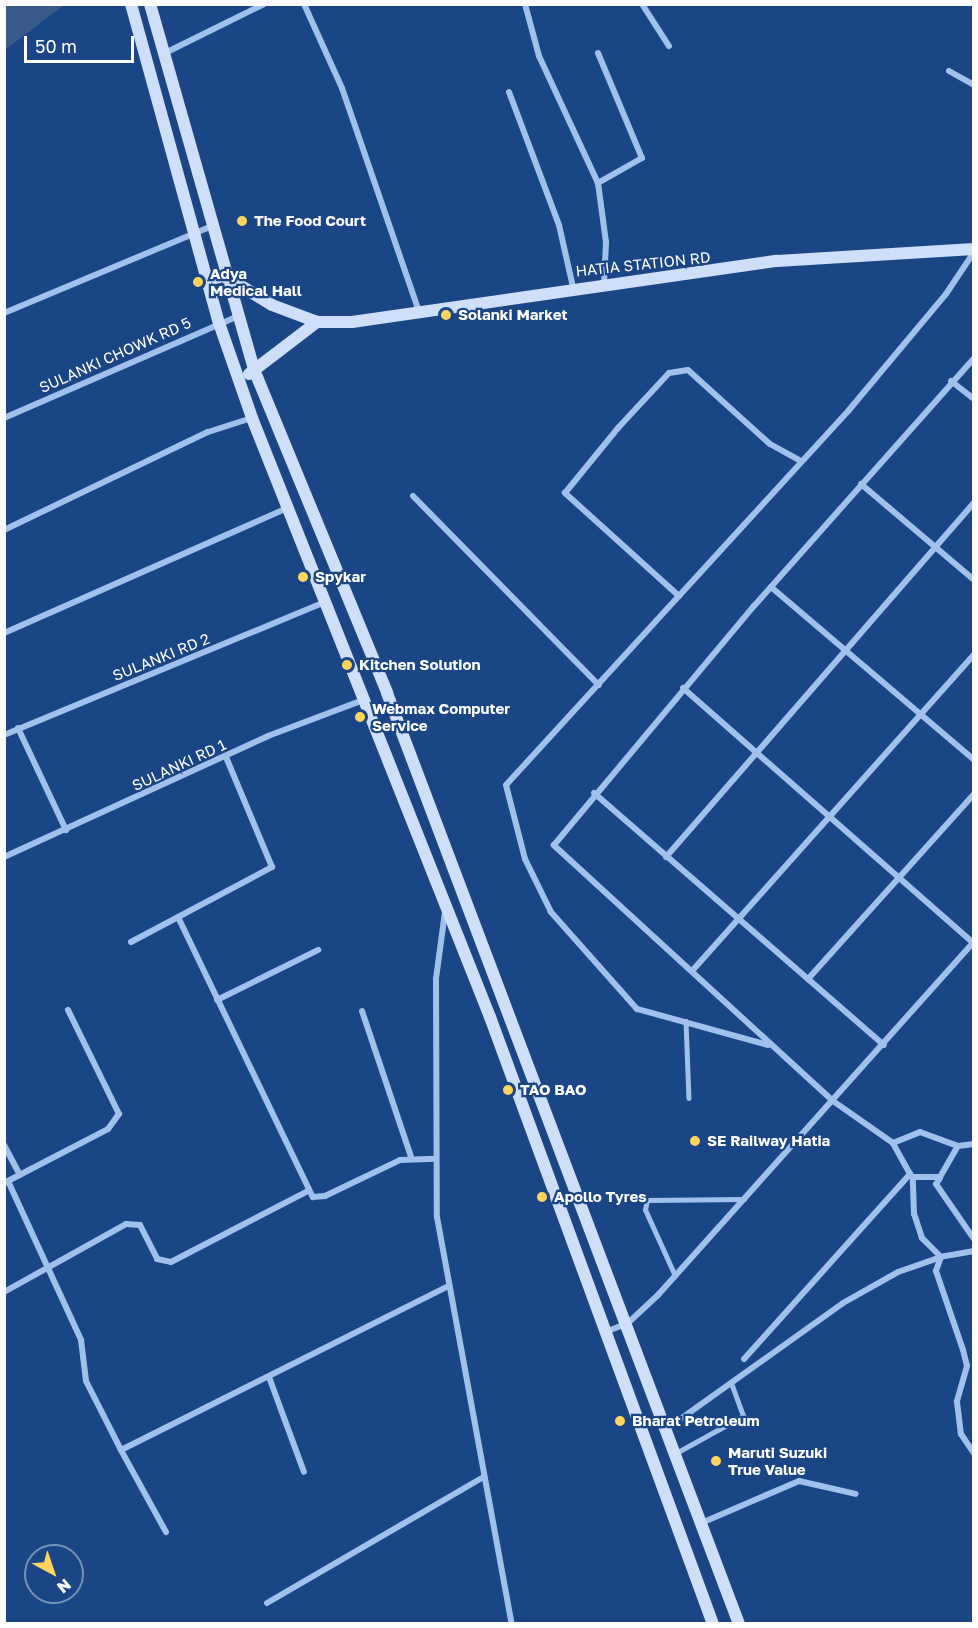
<!DOCTYPE html>
<html>
<head>
<meta charset="utf-8">
<style>
	body { margin:0 }
	#map { position:relative; width:978px; height:1628px; overflow:hidden; background:#1a4686; font-family:"Golos Text",sans-serif }
	div>[style] { position:absolute }
	[style*='--x'] { left:calc(var(--x)*1px); top:calc(var(--y)*1px); width:calc(var(--w)*1px); rotate:calc(var(--a)*1deg) }
	.water>* { inset:0; background:#395a89 }
	.lane>* { height:4.5px; margin:-2.25px; padding:0 2.25px; transform-origin:2.25px; border-radius:2.25px; background:#a1c1ec }
	.street>* { height:6px; margin:-3px; padding:0 3px; transform-origin:3px; border-radius:3px; background:#a1c1ec }
	.secondary>* { height:12px; margin:-6px; padding:0 6px; transform-origin:6px; border-radius:6px; background:#cddff9 }
	.dots>* { width:16px; height:16px; translate:-50% -50%; box-sizing:border-box; border:3px solid #1a4686; border-radius:50% }
	span { translate:-50% -50%; white-space:nowrap; text-align:center; line-height:1.15; -webkit-text-stroke:4.5px #1a4686; paint-order:stroke }
	.poi-label { font-size:15px; color:#fff; font-weight:700 }
	.left { translate:0 -50%; text-align:left }
	.street-label { font-size:15px; color:#fff }
	.frame { position:absolute; inset:0; border:6px solid #fff; pointer-events:none }
	.north { position:absolute; left:24px; top:1544px; width:60px; height:60px; box-sizing:border-box; background:#1a4686; border:2px solid #7690b6; border-radius:50%; rotate:140deg; font-size:16px; font-weight:700; line-height:24px; text-align:center; color:#fff }
	.north::after { content:''; display:block; margin:auto; width:21px; height:27px; background:#fed45d; clip-path:polygon(50% 0,100% 100%,50% 72%,0 100%) }
	.scale { position:absolute; left:24px; top:36px; width:110px; height:27px; box-sizing:border-box; border:3px solid #fff; border-top:0; padding-left:8px; font-size:18px; line-height:21px; white-space:nowrap; color:#fff; -webkit-text-stroke:4px #1a4686; paint-order:stroke }
</style>
</head>
<body>
<div id="map">
	<div class="water">
		<div style="clip-path:polygon(5px 4px,64px 4px,64px 5px,5px 50px)"></div>
	</div>
	<div class="lane">
		<div style="--x:686;--y:1021;--w:77;--a:87.8"></div>
		<div style="--x:675;--y:1276;--w:72;--a:-114.4"></div>
		<div style="--x:645;--y:1210;--w:10;--a:-79"></div>
		<div style="--x:647;--y:1200;--w:97;--a:-0.6"></div>
		<div style="--x:676;--y:1453;--w:77;--a:-28.9"></div>
		<div style="--x:743;--y:1416;--w:35;--a:-110"></div>
	</div>
	<div class="street">
		<div style="--x:304;--y:4;--w:92;--a:65.7"></div>
		<div style="--x:342;--y:88;--w:237;--a:71"></div>
		<div style="--x:525;--y:4;--w:54;--a:74.9"></div>
		<div style="--x:539;--y:56;--w:140;--a:65.1"></div>
		<div style="--x:598;--y:183;--w:60;--a:82.3"></div>
		<div style="--x:606;--y:242;--w:42;--a:92.7"></div>
		<div style="--x:642;--y:4;--w:50;--a:57.3"></div>
		<div style="--x:165;--y:53;--w:110;--a:-26.3"></div>
		<div style="--x:598;--y:53;--w:114;--a:67.3"></div>
		<div style="--x:642;--y:158;--w:51;--a:150.4"></div>
		<div style="--x:949;--y:71;--w:29;--a:29"></div>
		<div style="--x:509;--y:92;--w:142;--a:69.4"></div>
		<div style="--x:559;--y:225;--w:64;--a:77.3"></div>
		<div style="--x:4;--y:313;--w:223;--a:-22.7"></div>
		<div style="--x:951;--y:381;--w:29;--a:38"></div>
		<div style="--x:4;--y:418;--w:253;--a:-23.5"></div>
		<div style="--x:861;--y:484;--w:148;--a:40.3"></div>
		<div style="--x:413;--y:496;--w:265;--a:45.5"></div>
		<div style="--x:4;--y:530;--w:226;--a:-25.7"></div>
		<div style="--x:208;--y:432;--w:46;--a:-17.7"></div>
		<div style="--x:771;--y:587;--w:267;--a:40.4"></div>
		<div style="--x:679;--y:596;--w:154;--a:-137.9"></div>
		<div style="--x:565;--y:493;--w:84;--a:-50.8"></div>
		<div style="--x:618;--y:428;--w:75;--a:-47.2"></div>
		<div style="--x:669;--y:373;--w:19;--a:-9"></div>
		<div style="--x:688;--y:370;--w:110;--a:42.1"></div>
		<div style="--x:770;--y:444;--w:35;--a:29"></div>
		<div style="--x:4;--y:633;--w:309;--a:-23.8"></div>
		<div style="--x:683;--y:688;--w:385;--a:41.3"></div>
		<div style="--x:18;--y:728;--w:113;--a:64.8"></div>
		<div style="--x:4;--y:735;--w:350;--a:-22.5"></div>
		<div style="--x:594;--y:793;--w:384;--a:41"></div>
		<div style="--x:4;--y:857;--w:290;--a:-24.6"></div>
		<div style="--x:268;--y:736;--w:105;--a:-20.7"></div>
		<div style="--x:666;--y:857;--w:469;--a:-49"></div>
		<div style="--x:445;--y:912;--w:68;--a:97.7"></div>
		<div style="--x:436;--y:979;--w:238;--a:89.8"></div>
		<div style="--x:437;--y:1217;--w:414;--a:79.6"></div>
		<div style="--x:178;--y:917;--w:311;--a:64.3"></div>
		<div style="--x:313;--y:1197;--w:12;--a:-5"></div>
		<div style="--x:325;--y:1196;--w:83;--a:-25.6"></div>
		<div style="--x:400;--y:1160;--w:36;--a:-2"></div>
		<div style="--x:131;--y:942;--w:160;--a:-28"></div>
		<div style="--x:272;--y:867;--w:119;--a:-112.7"></div>
		<div style="--x:692;--y:971;--w:424;--a:-48.3"></div>
		<div style="--x:808;--y:979;--w:249;--a:-48.1"></div>
		<div style="--x:217;--y:1000;--w:113;--a:-26.3"></div>
		<div style="--x:362;--y:1011;--w:154;--a:71.4"></div>
		<div style="--x:768;--y:1045;--w:136;--a:-164.6"></div>
		<div style="--x:637;--y:1009;--w:130;--a:-131.6"></div>
		<div style="--x:551;--y:912;--w:59;--a:-116.1"></div>
		<div style="--x:525;--y:859;--w:76;--a:-104.4"></div>
		<div style="--x:506;--y:785;--w:508;--a:-47.55"></div>
		<div style="--x:849;--y:410;--w:151;--a:-50.1"></div>
		<div style="--x:946;--y:294;--w:50;--a:-56.3"></div>
		<div style="--x:893;--y:1143;--w:29;--a:-22"></div>
		<div style="--x:920;--y:1132;--w:40;--a:20.2"></div>
		<div style="--x:958;--y:1146;--w:16;--a:-7"></div>
		<div style="--x:4;--y:1145;--w:34;--a:62"></div>
		<div style="--x:940;--y:1178;--w:7;--a:124"></div>
		<div style="--x:936;--y:1184;--w:67;--a:55.4"></div>
		<div style="--x:8;--y:1181;--w:175;--a:65.3"></div>
		<div style="--x:81;--y:1340;--w:41;--a:83"></div>
		<div style="--x:86;--y:1381;--w:77;--a:63.1"></div>
		<div style="--x:4;--y:1183;--w:117;--a:-27.4"></div>
		<div style="--x:108;--y:1129;--w:19;--a:-54"></div>
		<div style="--x:119;--y:1114;--w:116;--a:-116.1"></div>
		<div style="--x:974;--y:1251;--w:34;--a:170"></div>
		<div style="--x:941;--y:1257;--w:15;--a:110"></div>
		<div style="--x:936;--y:1271;--w:83;--a:71.1"></div>
		<div style="--x:963;--y:1350;--w:16;--a:76"></div>
		<div style="--x:967;--y:1366;--w:37;--a:106"></div>
		<div style="--x:957;--y:1402;--w:32;--a:83"></div>
		<div style="--x:961;--y:1434;--w:23;--a:56"></div>
		<div style="--x:4;--y:1292;--w:140;--a:-29.1"></div>
		<div style="--x:126;--y:1224;--w:14;--a:4"></div>
		<div style="--x:140;--y:1225;--w:38;--a:63"></div>
		<div style="--x:157;--y:1259;--w:14;--a:12"></div>
		<div style="--x:171;--y:1262;--w:154;--a:-27.4"></div>
		<div style="--x:608;--y:1331;--w:22;--a:-22"></div>
		<div style="--x:628;--y:1323;--w:41;--a:-43"></div>
		<div style="--x:658;--y:1295;--w:475;--a:-48.2"></div>
		<div style="--x:744;--y:1359;--w:249;--a:-48.1"></div>
		<div style="--x:910;--y:1174;--w:35;--a:-119"></div>
		<div style="--x:893;--y:1143;--w:73;--a:-145"></div>
		<div style="--x:833;--y:1101;--w:379;--a:-137.5"></div>
		<div style="--x:554;--y:845;--w:312;--a:-50.1"></div>
		<div style="--x:754;--y:606;--w:332;--a:-48.4"></div>
		<div style="--x:269;--y:1377;--w:101;--a:69.8"></div>
		<div style="--x:665;--y:1430;--w:219;--a:-35.5"></div>
		<div style="--x:843;--y:1303;--w:63;--a:-29.4"></div>
		<div style="--x:898;--y:1272;--w:46;--a:-19.2"></div>
		<div style="--x:941;--y:1257;--w:27;--a:-135"></div>
		<div style="--x:922;--y:1238;--w:25;--a:-108"></div>
		<div style="--x:914;--y:1214;--w:37;--a:-92"></div>
		<div style="--x:913;--y:1177;--w:27;--a:0"></div>
		<div style="--x:940;--y:1177;--w:36;--a:-60"></div>
		<div style="--x:699;--y:1524;--w:109;--a:-23.3"></div>
		<div style="--x:799;--y:1481;--w:58;--a:12.8"></div>
		<div style="--x:166;--y:1532;--w:94;--a:-118.8"></div>
		<div style="--x:121;--y:1450;--w:366;--a:-26.6"></div>
		<div style="--x:267;--y:1603;--w:249;--a:-30.2"></div>
	</div>
	<div class="secondary">
		<div style="--x:131;--y:4;--w:331;--a:74.6"></div>
		<div style="--x:219;--y:323;--w:101;--a:70.8"></div>
		<div style="--x:252;--y:418;--w:645;--a:68.33"></div>
		<div style="--x:490;--y:1017;--w:647;--a:69.83"></div>
		<div style="--x:150;--y:4;--w:383;--a:74.1"></div>
		<div style="--x:255;--y:372;--w:347;--a:67.6"></div>
		<div style="--x:387;--y:693;--w:995;--a:69.29"></div>
		<div style="--x:206;--y:280;--w:19;--a:-12"></div>
		<div style="--x:225;--y:276;--w:55;--a:31.7"></div>
		<div style="--x:272;--y:305;--w:48;--a:20.7"></div>
		<div style="--x:317;--y:322;--w:35;--a:0"></div>
		<div style="--x:352;--y:322;--w:429;--a:-8.2"></div>
		<div style="--x:777;--y:261;--w:197;--a:-3.5"></div>
		<div style="--x:249;--y:374;--w:86;--a:-37.4"></div>
	</div>
	<div class="dots">
		<div style="left:242px;top:221px;background:#fed45d"></div>
		<div style="left:198px;top:282px;background:#fed45d"></div>
		<div style="left:446px;top:315px;background:#fed45d"></div>
		<div style="left:303px;top:577px;background:#fed45d"></div>
		<div style="left:347px;top:665px;background:#fed45d"></div>
		<div style="left:360px;top:717px;background:#fed45d"></div>
		<div style="left:508px;top:1090px;background:#fed45d"></div>
		<div style="left:695px;top:1141px;background:#fed45d"></div>
		<div style="left:542px;top:1197px;background:#fed45d"></div>
		<div style="left:620px;top:1421px;background:#fed45d"></div>
		<div style="left:716px;top:1461px;background:#fed45d"></div>
	</div>
	<div class="poi-label">
		<span class="left" style="left:254px;top:221px">The Food Court</span>
		<span class="left" style="left:210px;top:282px">Adya<br>Medical Hall</span>
		<span class="left" style="left:458px;top:315px">Solanki Market</span>
		<span class="left" style="left:315px;top:577px">Spykar</span>
		<span class="left" style="left:359px;top:665px">Kitchen Solution</span>
		<span class="left" style="left:372px;top:717px">Webmax Computer<br>Service</span>
		<span class="left" style="left:520px;top:1090px">TAO BAO</span>
		<span class="left" style="left:707px;top:1141px">SE Railway Hatia</span>
		<span class="left" style="left:554px;top:1197px">Apollo Tyres</span>
		<span class="left" style="left:632px;top:1421px">Bharat Petroleum</span>
		<span class="left" style="left:728px;top:1461px">Maruti Suzuki<br>True Value</span>
	</div>
	<div class="street-label">
		<span style="left:643px;top:264px;rotate:-6deg">HATIA STATION RD</span>
		<span style="left:115px;top:355px;rotate:-24deg">SULANKI CHOWK RD 5</span>
		<span style="left:161px;top:657px;rotate:-22deg">SULANKI RD 2</span>
		<span style="left:179px;top:765px;rotate:-25deg">SULANKI RD 1</span>
	</div>
	<div class="frame"></div>
	<div class="north">N</div>
	<div class="scale">50 m</div>
</div>
</body>
</html>
